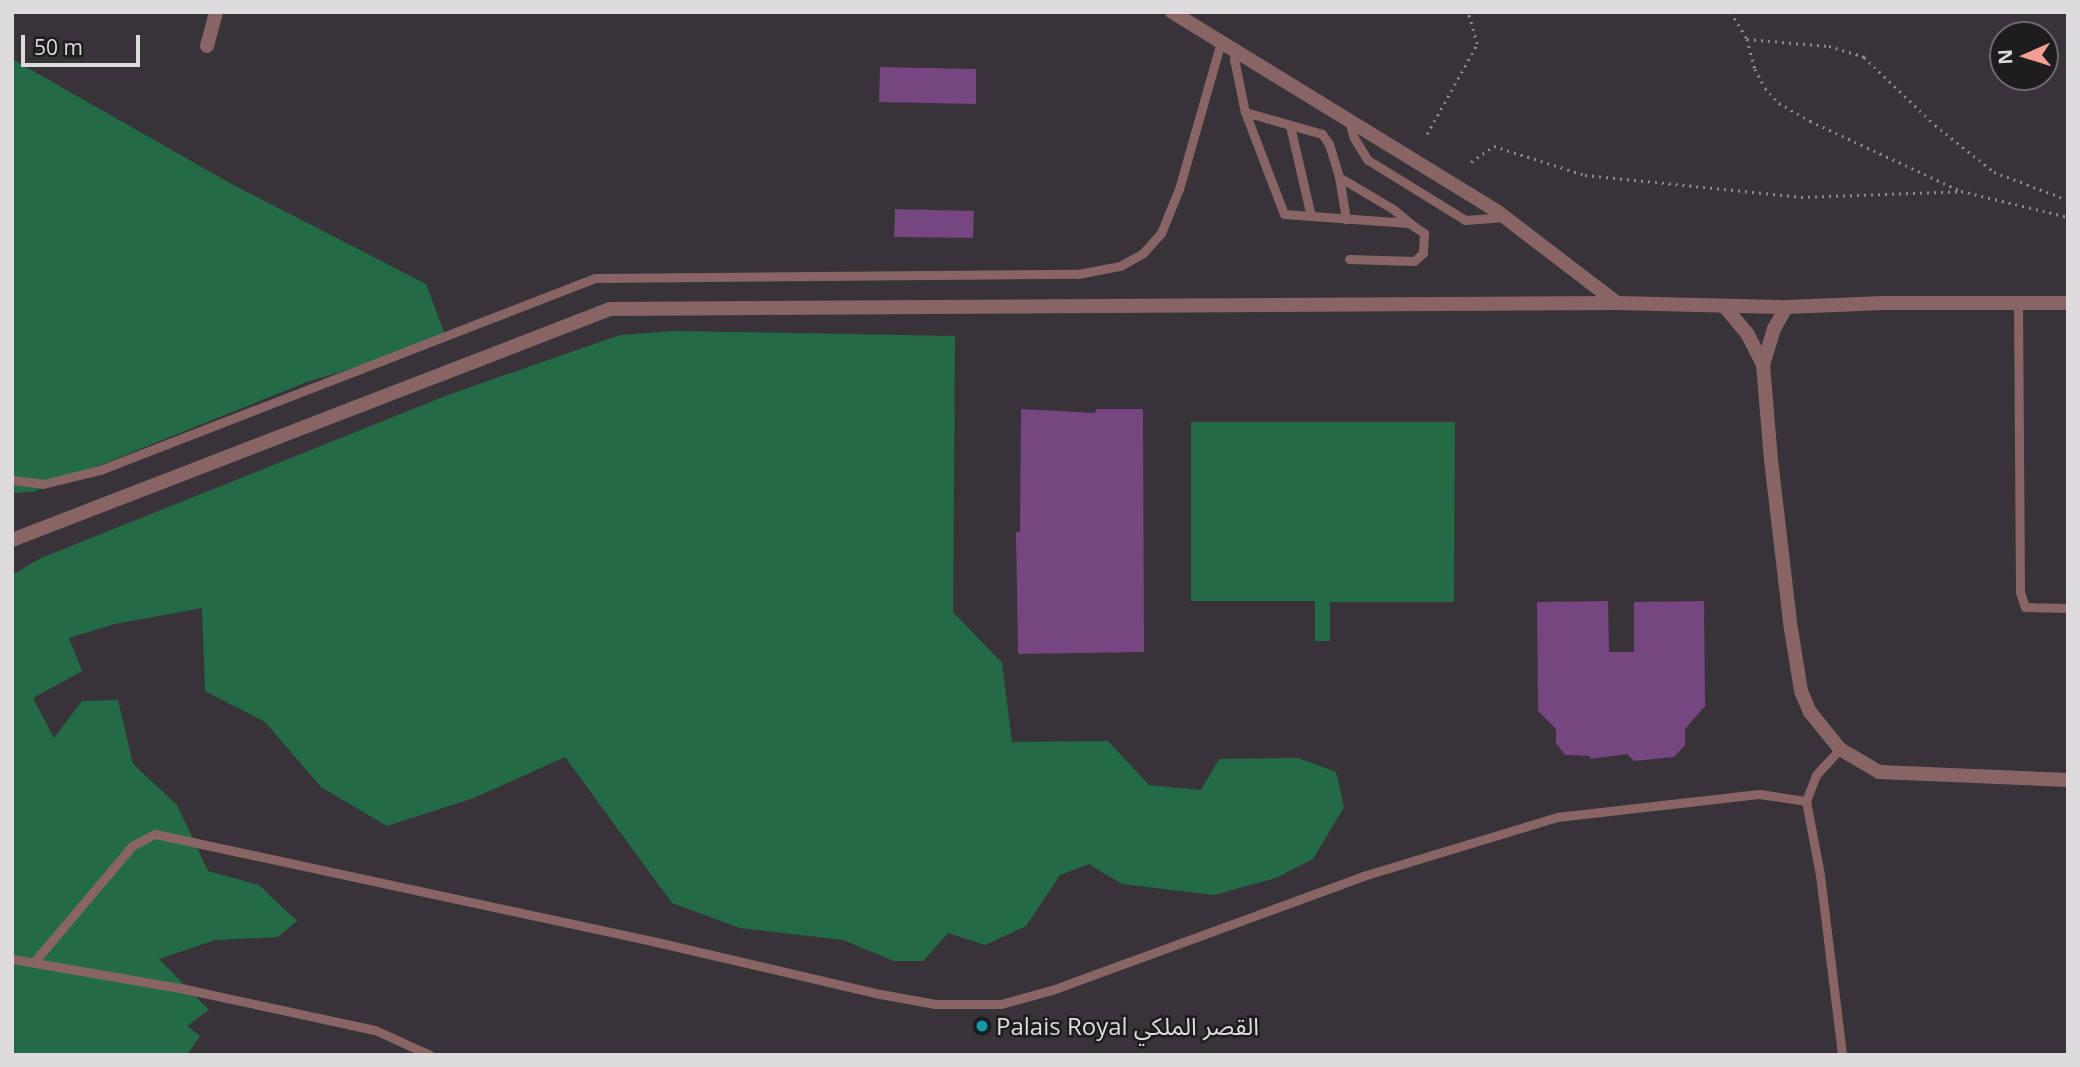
<!DOCTYPE html>
<html>
<head>
<meta charset="utf-8">
<style>
	body { margin:0 }
	#map { position:relative; width:2080px; height:1067px; overflow:hidden; background:#383339; font-family:"Open Sans","Noto Sans Arabic",sans-serif }
	div>[style] { position:absolute }
	[style*='--x'] { left:calc(var(--x)*1px); top:calc(var(--y)*1px); width:calc(var(--w)*1px); rotate:calc(var(--a)*1deg) }
	.green>* { inset:0; background:#236b46 }
	.building>* { inset:0; background:#754680 }
	.path>* { height:2.5px; margin-top:-1.25px; transform-origin:0; background:repeating-linear-gradient(90deg,#8d898e 0 2px,transparent 0 7px) }
	.service>* { height:9px; margin:-4.5px; padding:0 4.5px; transform-origin:4.5px; border-radius:4.5px; background:#896465 }
	.minor>* { height:14px; margin:-7px; padding:0 7px; transform-origin:7px; border-radius:7px; background:#896465 }
	.dots>* { width:19px; height:19px; translate:-50% -50%; box-sizing:border-box; border:4px solid #1e1c1e; border-radius:50% }
	span { translate:-50% -50%; white-space:nowrap; text-align:center; line-height:1.15; -webkit-text-stroke:5px #1e1c1e; paint-order:stroke }
	.poi-label { font-size:24px; color:#dedbdf }
	.left { translate:0 -50%; text-align:left }
	.frame { position:absolute; inset:0; border:14px solid #dedbdf; pointer-events:none }
	.north { position:absolute; left:1989px; top:21px; width:70px; height:70px; box-sizing:border-box; background:#1e1c1e; border:2px solid #6b686b; border-radius:50%; rotate:267deg; font-size:19px; font-weight:700; line-height:28px; text-align:center; color:#dedbdf }
	.north::after { content:''; display:block; margin:auto; width:24px; height:32px; background:#f59c93; clip-path:polygon(50% 0,100% 100%,50% 72%,0 100%) }
	.scale { position:absolute; left:21px; top:35px; width:119px; height:32px; box-sizing:border-box; border:4px solid #dedbdf; border-top:0; padding-left:9px; font-size:21px; line-height:24px; white-space:nowrap; color:#dedbdf; -webkit-text-stroke:5px #1e1c1e; paint-order:stroke }
</style>
</head>
<body>
<div id="map">
	<div class="green">
		<div style="clip-path:polygon(12px 59px,228px 182px,426px 284px,447px 340px,307px 382px,33px 492px,12px 493px)"></div>
		<div style="clip-path:polygon(674px 331px,955px 336px,953px 612px,1002px 663px,1012px 742px,1108px 741px,1149px 785px,1201px 790px,1219px 759px,1298px 758px,1336px 772px,1344px 807px,1313px 859px,1276px 878px,1214px 895px,1122px 884px,1089px 864px,1060px 875px,1026px 926px,985px 945px,948px 933px,923px 961px,894px 961px,843px 940px,740px 928px,672px 903px,565px 757px,474px 798px,387px 826px,321px 787px,265px 722px,205px 691px,202px 608px,115px 624px,69px 638px,82px 671px,33px 698px,54px 738px,82px 701px,118px 700px,133px 764px,177px 805px,208px 871px,259px 885px,297px 921px,278px 937px,215px 940px,159px 959px,209px 1010px,187px 1026px,200px 1036px,187px 1055px,12px 1055px,12px 575px,41px 558px,448px 395px,620px 335px)"></div>
		<div style="clip-path:polygon(1191px 422px,1455px 422px,1454px 602px,1330px 602px,1330px 641px,1315px 641px,1315px 601px,1191px 601px)"></div>
	</div>
	<div class="building">
		<div style="clip-path:polygon(880px 67px,976px 69px,976px 104px,879px 102px)"></div>
		<div style="clip-path:polygon(895px 209px,974px 211px,973px 238px,894px 237px)"></div>
		<div style="clip-path:polygon(1021px 409px,1095px 413px,1096px 409px,1143px 409px,1144px 652px,1018px 654px,1016px 532px,1020px 532px)"></div>
		<div style="clip-path:polygon(1608px 601px,1609px 652px,1634px 652px,1634px 602px,1704px 601px,1705px 706px,1685px 729px,1685px 745px,1674px 757px,1634px 761px,1627px 754px,1590px 759px,1590px 756px,1565px 755px,1556px 743px,1556px 729px,1538px 711px,1537px 602px)"></div>
	</div>
	<div class="path">
		<div style="--x:1731;--y:12;--w:31;--a:59"></div>
		<div style="--x:1747;--y:39;--w:82;--a:4.9"></div>
		<div style="--x:1829;--y:46;--w:37;--a:17"></div>
		<div style="--x:1864;--y:57;--w:98;--a:43.8"></div>
		<div style="--x:1935;--y:125;--w:75;--a:38.5"></div>
		<div style="--x:1994;--y:172;--w:79;--a:20.7"></div>
		<div style="--x:1747;--y:39;--w:31;--a:75"></div>
		<div style="--x:1755;--y:69;--w:21;--a:62"></div>
		<div style="--x:1765;--y:88;--w:21;--a:47"></div>
		<div style="--x:1779;--y:103;--w:36;--a:30"></div>
		<div style="--x:1810;--y:121;--w:166;--a:24.9"></div>
		<div style="--x:1961;--y:191;--w:110;--a:13.7"></div>
		<div style="--x:1427;--y:134;--w:103;--a:-60.9"></div>
		<div style="--x:1477;--y:44;--w:33;--a:-106"></div>
		<div style="--x:1471;--y:162;--w:28;--a:-35"></div>
		<div style="--x:1494;--y:146;--w:96;--a:17.7"></div>
		<div style="--x:1585;--y:175;--w:217;--a:5.8"></div>
		<div style="--x:1801;--y:197;--w:160;--a:-2.1"></div>
	</div>
	<div class="service">
		<div style="--x:1235;--y:52;--w:7;--a:98"></div>
		<div style="--x:1234;--y:59;--w:54;--a:78.3"></div>
		<div style="--x:1245;--y:112;--w:109;--a:69.1"></div>
		<div style="--x:1284;--y:214;--w:125;--a:4.1"></div>
		<div style="--x:1409;--y:223;--w:18;--a:34"></div>
		<div style="--x:1424;--y:233;--w:20;--a:93"></div>
		<div style="--x:1423;--y:253;--w:12;--a:138"></div>
		<div style="--x:1414;--y:261;--w:65;--a:-178.2"></div>
		<div style="--x:1245;--y:112;--w:80;--a:15.9"></div>
		<div style="--x:1322;--y:134;--w:12;--a:55"></div>
		<div style="--x:1329;--y:144;--w:34;--a:73"></div>
		<div style="--x:1339;--y:177;--w:43;--a:80.5"></div>
		<div style="--x:1349;--y:121;--w:18;--a:74"></div>
		<div style="--x:1354;--y:138;--w:26;--a:58"></div>
		<div style="--x:1368;--y:160;--w:114;--a:31.7"></div>
		<div style="--x:1465;--y:220;--w:40;--a:-4.3"></div>
		<div style="--x:1290;--y:126;--w:92;--a:76.9"></div>
		<div style="--x:1339;--y:177;--w:63;--a:30.7"></div>
		<div style="--x:1393;--y:209;--w:23;--a:40"></div>
		<div style="--x:2018;--y:303;--w:289;--a:89.6"></div>
		<div style="--x:2020;--y:592;--w:16;--a:72"></div>
		<div style="--x:2025;--y:607;--w:43;--a:1.3"></div>
		<div style="--x:12;--y:480;--w:31;--a:7"></div>
		<div style="--x:43;--y:484;--w:59;--a:-13.8"></div>
		<div style="--x:100;--y:470;--w:531;--a:-21.2"></div>
		<div style="--x:595;--y:278;--w:483;--a:-0.5"></div>
		<div style="--x:1078;--y:274;--w:43;--a:-10.8"></div>
		<div style="--x:1120;--y:266;--w:26;--a:-29"></div>
		<div style="--x:1143;--y:253;--w:27;--a:-48"></div>
		<div style="--x:1161;--y:233;--w:48;--a:-67.8"></div>
		<div style="--x:1179;--y:189;--w:153;--a:-74.1"></div>
		<div style="--x:1840;--y:749;--w:35;--a:133"></div>
		<div style="--x:1816;--y:775;--w:28;--a:111"></div>
		<div style="--x:1806;--y:801;--w:75;--a:79.3"></div>
		<div style="--x:1820;--y:875;--w:181;--a:83"></div>
		<div style="--x:12;--y:959;--w:176;--a:9.8"></div>
		<div style="--x:185;--y:989;--w:194;--a:12.2"></div>
		<div style="--x:375;--y:1030;--w:60;--a:24.4"></div>
		<div style="--x:34;--y:962;--w:152;--a:-49.8"></div>
		<div style="--x:132;--y:846;--w:26;--a:-28"></div>
		<div style="--x:155;--y:834;--w:508;--a:12.15"></div>
		<div style="--x:652;--y:941;--w:234;--a:13.1"></div>
		<div style="--x:880;--y:994;--w:56;--a:10.3"></div>
		<div style="--x:935;--y:1004;--w:66;--a:0"></div>
		<div style="--x:1001;--y:1004;--w:53;--a:-15.4"></div>
		<div style="--x:1052;--y:990;--w:331;--a:-20.1"></div>
		<div style="--x:1363;--y:876;--w:203;--a:-16.9"></div>
		<div style="--x:1557;--y:817;--w:203;--a:-6.5"></div>
		<div style="--x:1759;--y:794;--w:48;--a:8.5"></div>
	</div>
	<div class="minor">
		<div style="--x:1172;--y:12;--w:382;--a:31.5"></div>
		<div style="--x:1498;--y:212;--w:150;--a:37.4"></div>
		<div style="--x:1617;--y:303;--w:169;--a:1.4"></div>
		<div style="--x:1786;--y:307;--w:98;--a:-2.3"></div>
		<div style="--x:1884;--y:303;--w:184;--a:0"></div>
		<div style="--x:207;--y:46;--w:35;--a:-75"></div>
		<div style="--x:1724;--y:306;--w:35;--a:50"></div>
		<div style="--x:1747;--y:333;--w:36;--a:63"></div>
		<div style="--x:1763;--y:365;--w:95;--a:85.2"></div>
		<div style="--x:1771;--y:460;--w:170;--a:83.3"></div>
		<div style="--x:1791;--y:629;--w:63;--a:80.8"></div>
		<div style="--x:1801;--y:691;--w:23;--a:67"></div>
		<div style="--x:1810;--y:712;--w:48;--a:51"></div>
		<div style="--x:1840;--y:749;--w:45;--a:30.5"></div>
		<div style="--x:1879;--y:772;--w:189;--a:2.4"></div>
		<div style="--x:1763;--y:365;--w:38;--a:-73"></div>
		<div style="--x:1774;--y:329;--w:25;--a:-61"></div>
		<div style="--x:12;--y:540;--w:641;--a:-21.12"></div>
		<div style="--x:610;--y:309;--w:1007;--a:-0.34"></div>
	</div>
	<div class="dots">
		<div style="left:982px;top:1026px;background:#0f9aa8"></div>
	</div>
	<div class="poi-label">
		<span class="left" style="left:996px;top:1026px">Palais Royal القصر الملكي</span>
	</div>
	<div class="frame"></div>
	<div class="north">N</div>
	<div class="scale">50 m</div>
</div>
</body>
</html>
